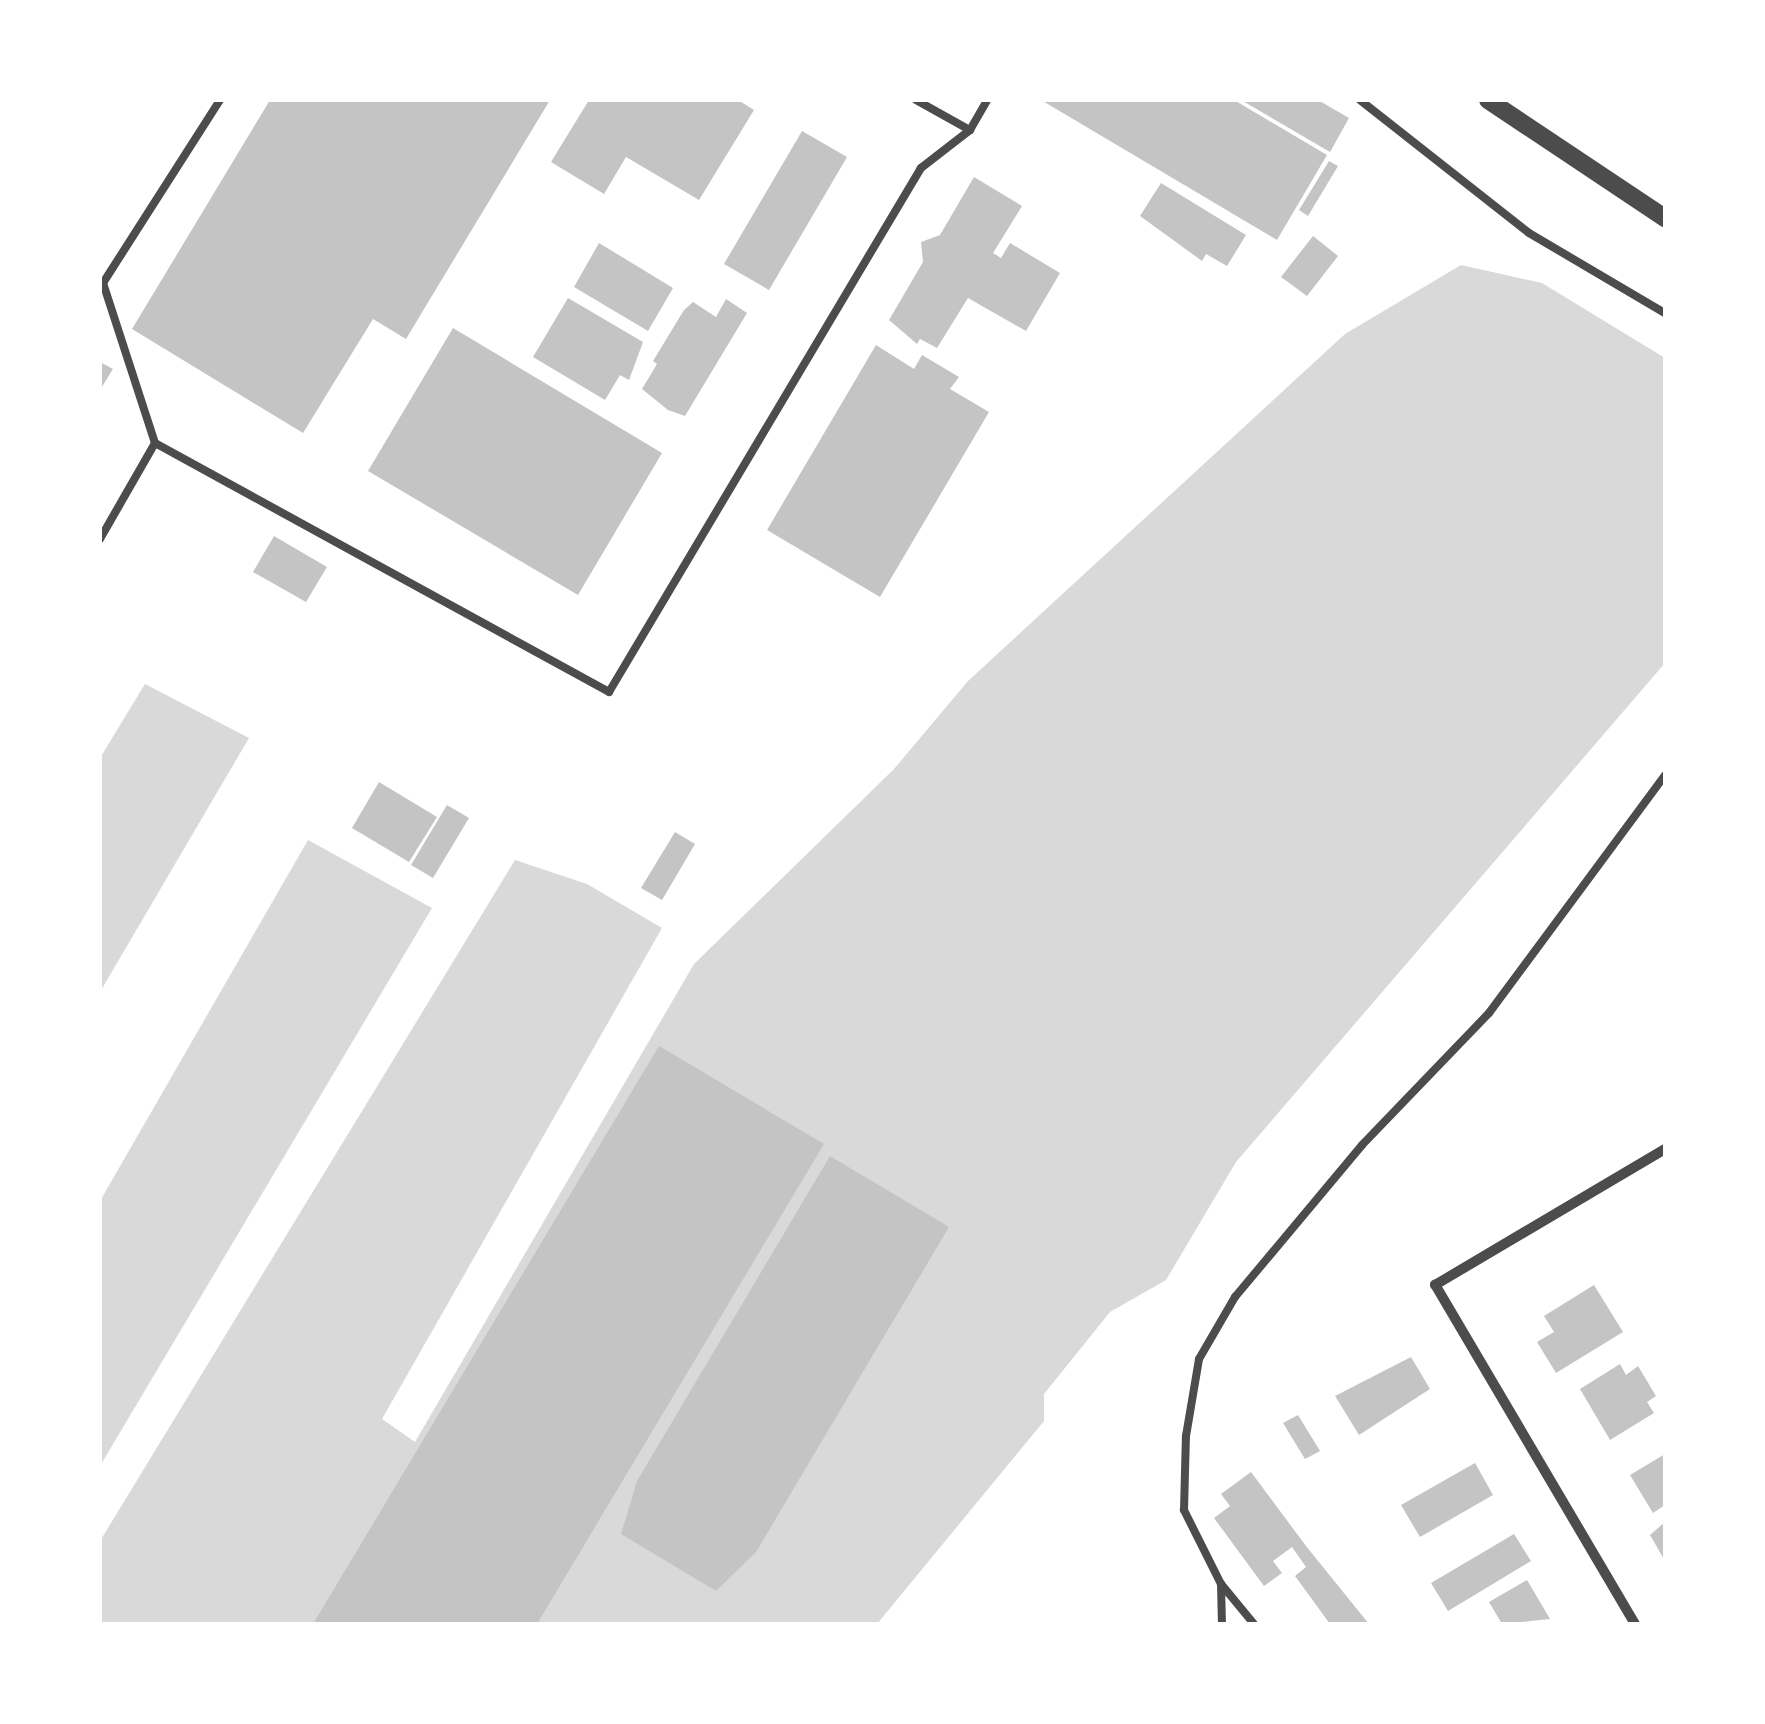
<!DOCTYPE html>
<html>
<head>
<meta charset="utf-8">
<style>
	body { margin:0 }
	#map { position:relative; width:1765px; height:1724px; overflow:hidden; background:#fff; font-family:"Golos Text",sans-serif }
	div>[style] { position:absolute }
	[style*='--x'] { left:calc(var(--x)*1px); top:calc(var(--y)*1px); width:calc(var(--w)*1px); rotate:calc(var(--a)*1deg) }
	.water>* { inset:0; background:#d9d9d9 }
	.building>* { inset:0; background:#c4c4c4 }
	.service>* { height:8px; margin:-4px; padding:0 4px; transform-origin:4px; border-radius:4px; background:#4c4c4c }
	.minor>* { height:10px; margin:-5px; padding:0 5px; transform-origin:5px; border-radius:5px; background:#4c4c4c }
	.tertiary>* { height:18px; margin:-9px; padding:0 9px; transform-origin:9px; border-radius:9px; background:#4c4c4c }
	span { translate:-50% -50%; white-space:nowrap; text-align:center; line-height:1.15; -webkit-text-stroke:10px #fff; paint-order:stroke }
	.frame { position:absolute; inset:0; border:102px solid #fff; pointer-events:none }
</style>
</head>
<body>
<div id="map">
	<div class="water">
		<div style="clip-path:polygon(1461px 265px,1542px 283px,1665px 358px,1665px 663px,1236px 1162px,1166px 1280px,1110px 1312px,1044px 1394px,1044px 1421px,877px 1624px,100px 1624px,100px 1541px,515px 860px,587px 884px,662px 928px,382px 1419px,415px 1442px,694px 964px,894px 769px,968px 681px,1345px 334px)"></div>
		<div style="clip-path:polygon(145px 684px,249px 738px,100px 992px,100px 758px)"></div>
		<div style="clip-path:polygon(308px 840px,432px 908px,100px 1466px,100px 1201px)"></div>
	</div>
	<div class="building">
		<div style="clip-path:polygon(270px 100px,550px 100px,406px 339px,373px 319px,303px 433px,132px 329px)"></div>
		<div style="clip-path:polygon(589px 100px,738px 100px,754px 110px,699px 200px,626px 157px,604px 194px,551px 162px)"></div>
		<div style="clip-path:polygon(1041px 100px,1234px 100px,1327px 155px,1277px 240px)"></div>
		<div style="clip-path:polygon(1241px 100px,1318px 100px,1349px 118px,1330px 152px)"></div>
		<div style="clip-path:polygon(802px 131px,847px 157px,769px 290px,724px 264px)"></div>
		<div style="clip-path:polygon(1329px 161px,1338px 166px,1308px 216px,1299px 210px)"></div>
		<div style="clip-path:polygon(974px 177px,1022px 206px,993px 253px,1001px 258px,1010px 243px,1060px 273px,1026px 331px,968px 298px,937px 348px,920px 339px,917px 344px,889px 320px,923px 262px,921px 242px,940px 235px)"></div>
		<div style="clip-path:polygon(1161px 183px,1246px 235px,1227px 266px,1206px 254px,1202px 261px,1140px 216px)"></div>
		<div style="clip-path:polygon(1313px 236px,1338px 256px,1307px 296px,1281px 277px)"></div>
		<div style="clip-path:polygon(599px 243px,673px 288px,648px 331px,574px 287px)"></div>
		<div style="clip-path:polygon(568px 298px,643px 342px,629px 380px,620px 375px,605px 400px,533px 357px)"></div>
		<div style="clip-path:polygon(726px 299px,747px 313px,685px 416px,668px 410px,642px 389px,657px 364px,653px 361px,684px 310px,693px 302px,716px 317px)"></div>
		<div style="clip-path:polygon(453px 328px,662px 453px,578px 595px,368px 471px)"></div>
		<div style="clip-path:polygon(876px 345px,914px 369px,922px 355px,959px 377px,950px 389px,989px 412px,880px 597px,767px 530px)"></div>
		<div style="clip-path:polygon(100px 362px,113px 369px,100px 390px)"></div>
		<div style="clip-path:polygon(274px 536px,327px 567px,306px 602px,253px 572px)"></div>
		<div style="clip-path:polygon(379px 782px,437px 817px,409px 862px,352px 828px)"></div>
		<div style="clip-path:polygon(447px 805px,469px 818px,433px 878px,411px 865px)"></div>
		<div style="clip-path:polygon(675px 832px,695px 844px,662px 900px,641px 888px)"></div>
		<div style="clip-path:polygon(659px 1046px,824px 1144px,537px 1624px,313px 1624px)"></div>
		<div style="clip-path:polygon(830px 1156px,949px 1227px,756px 1552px,716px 1591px,621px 1534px,637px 1481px)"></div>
		<div style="clip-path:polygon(1594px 1285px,1623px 1332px,1556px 1373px,1537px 1342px,1554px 1332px,1544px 1316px)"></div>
		<div style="clip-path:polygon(1411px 1357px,1430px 1389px,1359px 1435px,1335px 1396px)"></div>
		<div style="clip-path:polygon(1620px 1364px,1626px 1375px,1638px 1366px,1656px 1396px,1647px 1402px,1654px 1413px,1610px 1440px,1580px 1389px)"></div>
		<div style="clip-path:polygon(1298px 1415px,1320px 1451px,1305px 1459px,1283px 1423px)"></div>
		<div style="clip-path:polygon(1665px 1454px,1665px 1505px,1653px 1513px,1630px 1475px)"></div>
		<div style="clip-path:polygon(1475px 1463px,1493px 1495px,1420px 1537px,1401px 1505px)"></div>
		<div style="clip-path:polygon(1251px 1472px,1306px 1546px,1369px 1624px,1330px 1624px,1295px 1576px,1306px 1567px,1292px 1547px,1273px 1561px,1282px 1573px,1264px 1586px,1214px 1518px,1230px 1506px,1221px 1494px)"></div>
		<div style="clip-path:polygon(1665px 1522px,1665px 1561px,1650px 1535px)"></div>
		<div style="clip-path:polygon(1514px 1534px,1531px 1561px,1448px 1611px,1431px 1583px)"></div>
		<div style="clip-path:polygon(1527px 1580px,1550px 1619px,1502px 1624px,1489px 1602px)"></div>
	</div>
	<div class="service">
		<div style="--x:916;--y:100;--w:62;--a:29.1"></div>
		<div style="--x:1360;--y:100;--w:215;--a:38.2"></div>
		<div style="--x:1529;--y:233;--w:158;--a:30.5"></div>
		<div style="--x:155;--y:443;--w:168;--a:-108"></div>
		<div style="--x:103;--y:283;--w:217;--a:-57.4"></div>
		<div style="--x:100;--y:539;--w:111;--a:-60.2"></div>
		<div style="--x:155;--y:443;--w:518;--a:28.74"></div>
		<div style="--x:609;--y:692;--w:610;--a:-59.23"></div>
		<div style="--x:921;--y:168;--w:62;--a:-37.8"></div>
		<div style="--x:970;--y:130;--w:34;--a:-60"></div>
		<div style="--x:1221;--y:1584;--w:40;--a:88.6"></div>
		<div style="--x:1254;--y:1624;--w:52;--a:-129.5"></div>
		<div style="--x:1221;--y:1584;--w:83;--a:-116.6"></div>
		<div style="--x:1184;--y:1510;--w:74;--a:-88.5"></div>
		<div style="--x:1186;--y:1436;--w:78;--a:-80.4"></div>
		<div style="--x:1199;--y:1359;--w:72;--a:-59.9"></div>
		<div style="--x:1235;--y:1297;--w:198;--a:-50.1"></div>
		<div style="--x:1362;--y:1145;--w:183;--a:-46.1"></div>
		<div style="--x:1489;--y:1013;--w:296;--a:-53.5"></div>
	</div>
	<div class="minor">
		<div style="--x:1635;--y:1624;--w:394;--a:-120.5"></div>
		<div style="--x:1435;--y:1285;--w:267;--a:-30.6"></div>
	</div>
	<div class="tertiary">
		<div style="--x:1488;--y:100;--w:213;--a:33.7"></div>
	</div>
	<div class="frame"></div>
</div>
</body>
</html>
